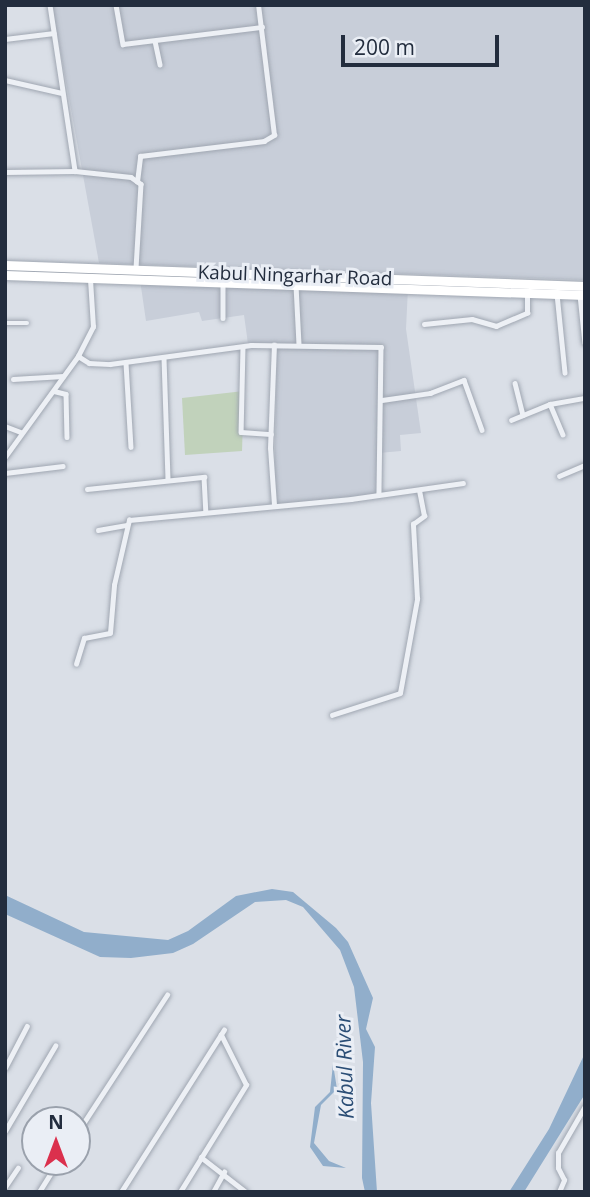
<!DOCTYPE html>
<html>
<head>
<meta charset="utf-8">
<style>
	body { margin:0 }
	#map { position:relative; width:590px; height:1197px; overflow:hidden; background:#dadfe7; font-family:"Open Sans",sans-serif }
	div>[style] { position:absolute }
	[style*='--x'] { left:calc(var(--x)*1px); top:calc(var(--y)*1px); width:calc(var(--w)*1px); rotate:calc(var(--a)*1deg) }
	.built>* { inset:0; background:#c8ced9 }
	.green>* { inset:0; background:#c1d2bb }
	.water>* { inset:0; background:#91aecb }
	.roads { filter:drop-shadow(0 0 2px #9fa6b1) drop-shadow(0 0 2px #9fa6b1) }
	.street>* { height:4.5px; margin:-2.25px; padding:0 2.25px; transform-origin:2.25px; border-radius:2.25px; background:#edf0f5 }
	.highway>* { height:9px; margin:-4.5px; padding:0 4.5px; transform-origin:4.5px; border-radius:4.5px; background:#fff }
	span { translate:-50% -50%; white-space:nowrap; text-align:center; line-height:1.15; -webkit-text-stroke:6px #eaeef5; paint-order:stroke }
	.street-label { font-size:19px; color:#232d3e }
	.water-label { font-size:21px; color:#2a4d75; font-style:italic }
	.frame { position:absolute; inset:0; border:7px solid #232d3e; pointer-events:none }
	.north { position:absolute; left:21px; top:1106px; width:70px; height:70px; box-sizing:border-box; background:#eaeef5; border:2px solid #9aa1ac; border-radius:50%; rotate:0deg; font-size:19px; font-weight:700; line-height:28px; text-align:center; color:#232d3e }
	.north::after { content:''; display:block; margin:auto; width:24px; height:32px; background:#db304d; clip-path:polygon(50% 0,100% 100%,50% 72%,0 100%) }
	.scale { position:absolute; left:341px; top:35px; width:158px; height:32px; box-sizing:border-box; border:4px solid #232d3e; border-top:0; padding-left:9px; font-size:21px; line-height:24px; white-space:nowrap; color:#232d3e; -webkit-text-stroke:5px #eaeef5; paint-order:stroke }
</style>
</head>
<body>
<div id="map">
	<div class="built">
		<div style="clip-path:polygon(52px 5px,585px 5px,585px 280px,99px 263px)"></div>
		<div style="clip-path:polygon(140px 280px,408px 288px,406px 329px,421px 433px,400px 435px,401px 451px,379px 453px,379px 495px,274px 505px,277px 345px,248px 344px,244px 315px,202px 321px,199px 312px,146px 321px)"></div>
	</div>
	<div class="green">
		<div style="clip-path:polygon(244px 391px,242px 451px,185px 455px,182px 398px)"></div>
	</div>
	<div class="water">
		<div style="clip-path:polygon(272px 889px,293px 892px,336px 928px,348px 942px,373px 998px,366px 1029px,375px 1047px,371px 1103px,377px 1192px,365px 1192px,362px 1178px,363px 1062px,354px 987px,340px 950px,303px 907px,286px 900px,255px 902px,193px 944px,173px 953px,131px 958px,100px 957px,5px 914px,5px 895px,84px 932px,168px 940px,188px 931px,236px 896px)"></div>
		<div style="clip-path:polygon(585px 1053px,585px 1094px,524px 1192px,509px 1192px,549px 1129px)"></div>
		<div style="clip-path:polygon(333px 1064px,337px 1089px,321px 1105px,314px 1143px,329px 1161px,346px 1168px,323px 1166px,310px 1147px,315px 1107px,330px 1092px)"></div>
	</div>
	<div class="roads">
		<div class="street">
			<div style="--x:50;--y:5;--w:168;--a:81.4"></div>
			<div style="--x:75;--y:171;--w:56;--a:6.1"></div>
			<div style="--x:131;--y:177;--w:12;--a:35"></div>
			<div style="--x:141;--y:184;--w:84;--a:93.4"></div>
			<div style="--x:116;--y:5;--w:40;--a:80"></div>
			<div style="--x:123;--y:44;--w:140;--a:-7"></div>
			<div style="--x:5;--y:39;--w:49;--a:-7"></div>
			<div style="--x:155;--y:41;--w:24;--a:78"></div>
			<div style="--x:5;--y:80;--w:58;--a:12.8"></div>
			<div style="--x:5;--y:172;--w:70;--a:-0.8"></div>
			<div style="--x:137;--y:182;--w:26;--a:-83"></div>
			<div style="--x:140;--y:156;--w:125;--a:-6.9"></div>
			<div style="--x:264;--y:141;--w:12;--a:-31"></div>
			<div style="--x:274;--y:135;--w:131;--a:-97"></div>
			<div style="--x:223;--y:283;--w:35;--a:90"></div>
			<div style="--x:296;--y:285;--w:59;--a:87.1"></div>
			<div style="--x:557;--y:294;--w:79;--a:84.2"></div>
			<div style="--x:580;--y:295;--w:48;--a:84.1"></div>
			<div style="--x:5;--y:323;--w:22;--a:0"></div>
			<div style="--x:424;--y:324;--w:48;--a:-5.9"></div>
			<div style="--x:472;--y:319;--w:25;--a:16"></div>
			<div style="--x:496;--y:326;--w:34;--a:-23"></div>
			<div style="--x:527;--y:313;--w:20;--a:-90"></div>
			<div style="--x:243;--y:347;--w:85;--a:91.3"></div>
			<div style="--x:241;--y:432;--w:30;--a:4"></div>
			<div style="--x:78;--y:356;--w:13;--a:32"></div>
			<div style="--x:89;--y:363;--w:21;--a:3"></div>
			<div style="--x:110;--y:364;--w:142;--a:-7.7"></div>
			<div style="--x:251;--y:345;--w:130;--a:0.9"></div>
			<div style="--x:381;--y:347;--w:147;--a:90.8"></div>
			<div style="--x:164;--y:358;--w:121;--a:88.1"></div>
			<div style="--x:126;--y:363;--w:84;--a:86.6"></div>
			<div style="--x:13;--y:379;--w:50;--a:-3.4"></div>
			<div style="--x:515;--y:383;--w:33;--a:76"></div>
			<div style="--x:54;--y:391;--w:12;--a:14"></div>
			<div style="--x:66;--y:394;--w:43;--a:88.7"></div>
			<div style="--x:382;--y:400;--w:49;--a:-8.3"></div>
			<div style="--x:430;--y:393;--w:36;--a:-21"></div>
			<div style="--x:464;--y:380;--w:53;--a:70.2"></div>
			<div style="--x:550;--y:404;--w:33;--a:67"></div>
			<div style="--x:511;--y:420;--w:42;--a:-22.3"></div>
			<div style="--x:550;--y:404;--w:36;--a:-10"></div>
			<div style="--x:5;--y:426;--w:17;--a:21"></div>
			<div style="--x:5;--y:457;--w:125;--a:-54.1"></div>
			<div style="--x:78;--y:356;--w:33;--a:-63"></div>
			<div style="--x:93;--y:327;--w:48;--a:-93.6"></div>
			<div style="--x:5;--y:473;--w:58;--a:-6.9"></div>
			<div style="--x:559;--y:476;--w:28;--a:-23"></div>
			<div style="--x:87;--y:489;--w:118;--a:-5.9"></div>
			<div style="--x:204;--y:477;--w:35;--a:87"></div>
			<div style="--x:274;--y:505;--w:57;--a:-94"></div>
			<div style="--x:270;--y:448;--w:103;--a:-87.8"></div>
			<div style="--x:98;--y:530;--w:29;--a:-10"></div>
			<div style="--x:76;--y:664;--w:27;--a:-73"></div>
			<div style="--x:84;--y:638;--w:26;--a:-11"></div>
			<div style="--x:110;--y:633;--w:48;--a:-85.2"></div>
			<div style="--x:114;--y:585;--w:67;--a:-77"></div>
			<div style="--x:129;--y:520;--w:223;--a:-5.4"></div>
			<div style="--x:351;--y:499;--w:113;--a:-8.1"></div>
			<div style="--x:332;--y:715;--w:71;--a:-17.9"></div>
			<div style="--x:400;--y:693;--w:96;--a:-79.7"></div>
			<div style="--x:417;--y:599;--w:75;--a:-93.1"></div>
			<div style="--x:413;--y:524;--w:14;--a:-36"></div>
			<div style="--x:424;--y:516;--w:26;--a:-101"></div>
			<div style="--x:5;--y:1068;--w:47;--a:-62.4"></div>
			<div style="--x:5;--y:1131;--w:99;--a:-59.5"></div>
			<div style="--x:77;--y:1133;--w:165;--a:-56.9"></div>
			<div style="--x:201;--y:1157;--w:57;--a:37.9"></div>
			<div style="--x:5;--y:1187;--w:23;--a:-56"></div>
			<div style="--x:39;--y:1192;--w:36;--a:-58"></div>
			<div style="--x:121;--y:1192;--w:192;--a:-57.6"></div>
			<div style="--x:180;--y:1192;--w:126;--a:-58.3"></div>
			<div style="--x:246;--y:1085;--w:56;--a:-116.6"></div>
			<div style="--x:213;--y:1192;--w:23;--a:-61"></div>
			<div style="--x:559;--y:1192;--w:13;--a:-67"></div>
			<div style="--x:564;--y:1180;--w:13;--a:-117"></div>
			<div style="--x:558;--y:1168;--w:15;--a:-90"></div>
			<div style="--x:558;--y:1153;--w:54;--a:-60.1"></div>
		</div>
		<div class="highway">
			<div style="--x:5;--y:265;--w:580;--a:2.07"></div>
			<div style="--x:5;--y:275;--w:580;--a:1.97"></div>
		</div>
	</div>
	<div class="street-label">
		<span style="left:295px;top:276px;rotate:2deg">Kabul Ningarhar Road</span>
	</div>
	<div class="water-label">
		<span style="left:344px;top:1067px;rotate:-92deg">Kabul River</span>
	</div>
	<div class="frame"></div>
	<div class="north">N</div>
	<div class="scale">200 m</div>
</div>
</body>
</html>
